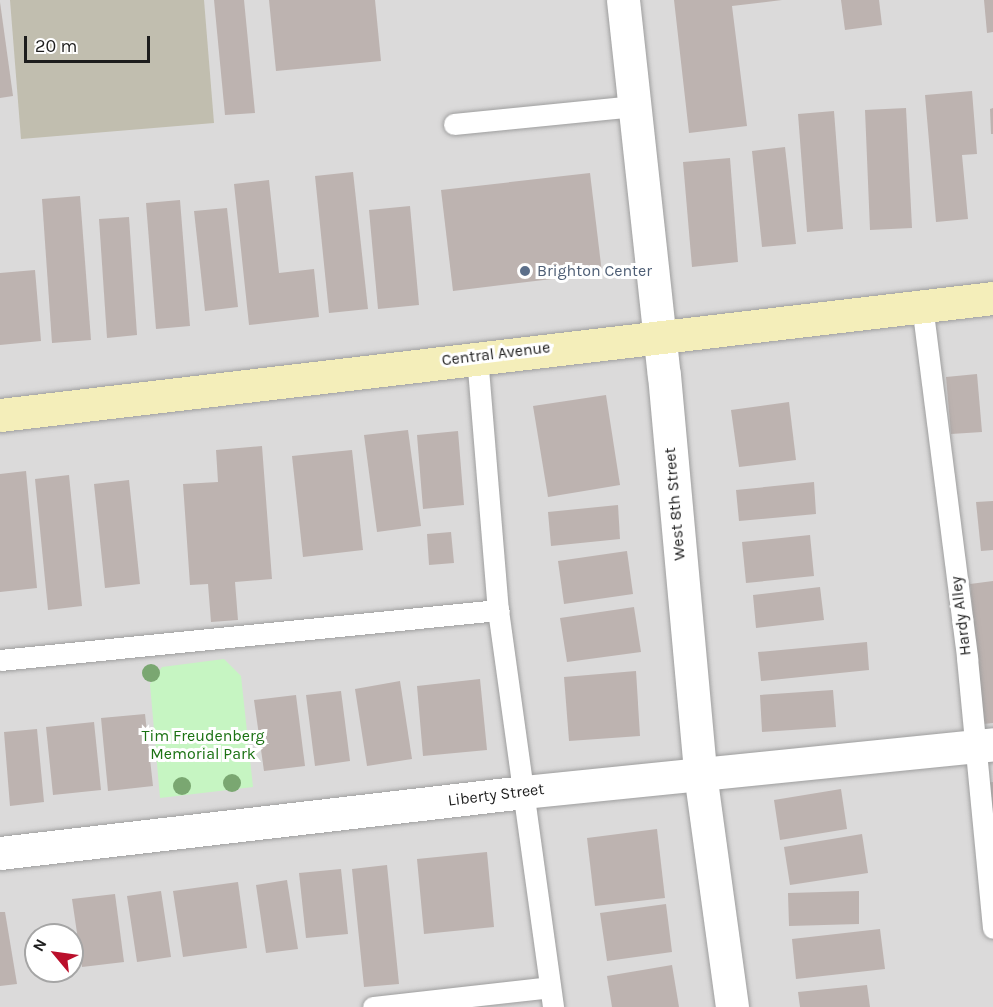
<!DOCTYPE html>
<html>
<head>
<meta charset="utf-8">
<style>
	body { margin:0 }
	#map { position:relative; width:993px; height:1007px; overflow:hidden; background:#ede8e3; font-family:Karla,sans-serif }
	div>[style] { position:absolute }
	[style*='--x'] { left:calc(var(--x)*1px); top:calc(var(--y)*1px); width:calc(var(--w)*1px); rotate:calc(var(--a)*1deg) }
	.residential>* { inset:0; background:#dbdada }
	.construction>* { inset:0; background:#c1beaf }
	.park>* { inset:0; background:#c6f5c2 }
	.building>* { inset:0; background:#bdb3b0 }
	.roads { filter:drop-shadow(0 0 2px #9e9e9e) drop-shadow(0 0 2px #9e9e9e) }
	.lane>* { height:21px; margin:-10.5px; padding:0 10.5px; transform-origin:10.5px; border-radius:10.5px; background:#fff }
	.street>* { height:33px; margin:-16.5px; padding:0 16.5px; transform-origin:16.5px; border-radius:16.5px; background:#fff }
	.secondary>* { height:33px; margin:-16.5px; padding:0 16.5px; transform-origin:16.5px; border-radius:16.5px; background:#f4eeba }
	.trees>* { width:18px; height:18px; margin:-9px; border-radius:50%; background:#7aa771 }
	.dots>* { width:16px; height:16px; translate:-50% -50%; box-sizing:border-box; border:3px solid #fff; border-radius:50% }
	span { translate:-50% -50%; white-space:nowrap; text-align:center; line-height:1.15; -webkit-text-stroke:6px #fff; paint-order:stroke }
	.service-label { font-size:16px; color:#4e5e75 }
	.left { translate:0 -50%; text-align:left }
	.street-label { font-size:16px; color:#1d1d1d }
	.park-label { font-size:16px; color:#1b7213 }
	.north { position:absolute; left:24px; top:923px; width:60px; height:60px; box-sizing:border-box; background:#fff; border:2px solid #a5a5a5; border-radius:50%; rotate:299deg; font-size:16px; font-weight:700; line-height:24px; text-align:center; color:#1d1d1d }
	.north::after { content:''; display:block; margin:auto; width:21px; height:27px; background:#ba0f2b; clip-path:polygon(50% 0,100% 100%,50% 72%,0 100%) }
	.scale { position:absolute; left:24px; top:36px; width:126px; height:27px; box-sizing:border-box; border:3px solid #1d1d1d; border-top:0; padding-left:8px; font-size:18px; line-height:21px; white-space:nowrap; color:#1d1d1d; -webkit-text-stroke:4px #fff; paint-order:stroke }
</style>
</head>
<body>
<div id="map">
	<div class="residential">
		<div style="clip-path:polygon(evenodd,0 0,993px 0,993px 1007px,0 1007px,0 0,36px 935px,72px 935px,72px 971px,36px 971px,36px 935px)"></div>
	</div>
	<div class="construction">
		<div style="clip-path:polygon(10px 0,204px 0,214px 123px,21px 139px)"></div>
	</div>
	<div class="park">
		<div style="clip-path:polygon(224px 659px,241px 676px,253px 787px,160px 798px,150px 684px,162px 667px)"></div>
	</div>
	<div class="building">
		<div style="clip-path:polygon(214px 0,244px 0,255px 113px,225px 115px)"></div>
		<div style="clip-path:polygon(269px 0,375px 0,381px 61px,276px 71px)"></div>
		<div style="clip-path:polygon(674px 0,782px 0,732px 6px,747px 126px,689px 133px)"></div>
		<div style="clip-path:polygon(841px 0,879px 0,882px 25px,845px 30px)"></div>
		<div style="clip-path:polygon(984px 0,993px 0,993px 32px,987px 33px)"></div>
		<div style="clip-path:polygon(0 2px,13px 96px,0 98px)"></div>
		<div style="clip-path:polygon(972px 91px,977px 154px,962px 155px,968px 219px,936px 222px,925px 95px)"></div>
		<div style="clip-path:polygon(906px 108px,912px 228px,870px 230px,865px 110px)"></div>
		<div style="clip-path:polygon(993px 108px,993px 134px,991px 134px,990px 109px)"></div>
		<div style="clip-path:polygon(834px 111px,843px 229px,807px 232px,798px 114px)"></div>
		<div style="clip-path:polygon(785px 147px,796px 244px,762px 247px,752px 151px)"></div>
		<div style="clip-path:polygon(730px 158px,738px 262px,692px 267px,683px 162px)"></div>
		<div style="clip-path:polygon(353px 172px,368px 309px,329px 313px,315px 176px)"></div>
		<div style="clip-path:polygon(590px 173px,602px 273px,453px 291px,441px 190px)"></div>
		<div style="clip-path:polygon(269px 180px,279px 273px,314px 269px,319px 317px,249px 325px,234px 184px)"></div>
		<div style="clip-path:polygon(80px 196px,91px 340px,52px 343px,42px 199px)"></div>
		<div style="clip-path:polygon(180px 200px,190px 326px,156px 329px,146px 203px)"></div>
		<div style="clip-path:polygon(410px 206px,419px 305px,378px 309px,369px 210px)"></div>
		<div style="clip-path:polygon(227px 208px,238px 307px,205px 311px,194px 211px)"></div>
		<div style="clip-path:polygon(129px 217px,137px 335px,107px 338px,99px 219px)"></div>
		<div style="clip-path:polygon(35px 270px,41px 341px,0 345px,0 273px)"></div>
		<div style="clip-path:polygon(977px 374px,982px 432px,951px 434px,946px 377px)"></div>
		<div style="clip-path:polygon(606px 395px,620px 485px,548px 497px,533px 406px)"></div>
		<div style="clip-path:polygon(789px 402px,796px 460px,739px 467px,731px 410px)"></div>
		<div style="clip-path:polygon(408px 430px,421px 526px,377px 532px,364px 435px)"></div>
		<div style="clip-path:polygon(458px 431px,464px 505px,423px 509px,417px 435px)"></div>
		<div style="clip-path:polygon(262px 446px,272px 579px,235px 582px,238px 620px,211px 622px,208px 584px,190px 585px,183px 484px,218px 482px,216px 450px)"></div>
		<div style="clip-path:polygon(352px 450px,363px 550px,303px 557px,292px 456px)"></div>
		<div style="clip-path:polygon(26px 471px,37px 588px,0 592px,0 474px)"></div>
		<div style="clip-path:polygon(69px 475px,82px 606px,48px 610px,35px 479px)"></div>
		<div style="clip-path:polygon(129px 480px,140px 584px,105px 588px,94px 484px)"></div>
		<div style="clip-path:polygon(814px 482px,816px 514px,739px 521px,736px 490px)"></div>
		<div style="clip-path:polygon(993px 501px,993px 550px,981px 551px,976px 502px)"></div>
		<div style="clip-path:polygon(618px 505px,620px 539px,551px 546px,548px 512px)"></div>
		<div style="clip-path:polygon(451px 532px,454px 563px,429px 565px,427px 534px)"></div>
		<div style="clip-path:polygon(810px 535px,814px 576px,746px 583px,742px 542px)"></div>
		<div style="clip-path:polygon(627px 551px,633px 594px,564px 604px,558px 561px)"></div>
		<div style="clip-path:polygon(993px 581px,993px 723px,984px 724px,970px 584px)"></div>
		<div style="clip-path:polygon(820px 587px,824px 620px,756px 628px,753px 595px)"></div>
		<div style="clip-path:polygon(634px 607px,641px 652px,567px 662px,560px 618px)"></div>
		<div style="clip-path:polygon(867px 642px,869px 670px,761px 681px,758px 652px)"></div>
		<div style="clip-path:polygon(636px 671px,640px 736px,569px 741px,564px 677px)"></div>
		<div style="clip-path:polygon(480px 679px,487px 750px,423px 756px,417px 686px)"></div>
		<div style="clip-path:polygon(400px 681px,412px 759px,367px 766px,355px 689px)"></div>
		<div style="clip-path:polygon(833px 690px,836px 727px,762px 732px,760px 695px)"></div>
		<div style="clip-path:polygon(341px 691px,350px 761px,315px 766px,306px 695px)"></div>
		<div style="clip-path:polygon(296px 695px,305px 766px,264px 771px,254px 700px)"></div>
		<div style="clip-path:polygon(145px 714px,153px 786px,108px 791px,101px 718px)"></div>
		<div style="clip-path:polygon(94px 722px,101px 790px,53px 795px,46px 727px)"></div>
		<div style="clip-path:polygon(37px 729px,44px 802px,10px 806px,4px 732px)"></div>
		<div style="clip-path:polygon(993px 782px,993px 826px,985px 783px)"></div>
		<div style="clip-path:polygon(841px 789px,847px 829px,780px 840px,774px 800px)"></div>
		<div style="clip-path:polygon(657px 829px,665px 898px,595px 906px,587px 838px)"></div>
		<div style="clip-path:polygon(862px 834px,868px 873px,790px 885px,784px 847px)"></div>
		<div style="clip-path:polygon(487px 852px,494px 927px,424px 934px,417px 859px)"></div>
		<div style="clip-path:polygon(387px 865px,399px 984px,364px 987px,352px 869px)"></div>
		<div style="clip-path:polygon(341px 869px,348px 934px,306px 938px,299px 873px)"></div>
		<div style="clip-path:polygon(287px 880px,298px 949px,266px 953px,256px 885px)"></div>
		<div style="clip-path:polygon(238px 882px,247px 948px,183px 957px,173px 891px)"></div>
		<div style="clip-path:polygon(161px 891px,171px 957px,137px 962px,127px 896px)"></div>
		<div style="clip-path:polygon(859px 891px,859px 924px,789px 926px,788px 893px)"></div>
		<div style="clip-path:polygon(115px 894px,124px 962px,82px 967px,72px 899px)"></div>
		<div style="clip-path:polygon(666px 904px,672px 952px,607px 961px,600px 913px)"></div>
		<div style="clip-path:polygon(0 912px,5px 912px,17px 984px,0 986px)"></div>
		<div style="clip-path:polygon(880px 929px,885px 969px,796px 979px,792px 939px)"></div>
		<div style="clip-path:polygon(672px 965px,679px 1007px,612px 1007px,607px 976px)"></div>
		<div style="clip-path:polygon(867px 985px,870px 1007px,800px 1007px,798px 992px)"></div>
	</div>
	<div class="roads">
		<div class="lane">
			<div style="--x:454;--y:124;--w:181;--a:-5.7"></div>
			<div style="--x:922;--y:305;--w:356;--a:82.7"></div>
			<div style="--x:967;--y:658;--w:271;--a:84.5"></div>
			<div style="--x:477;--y:356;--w:255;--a:85.3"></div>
			<div style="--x:498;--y:610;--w:401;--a:82.1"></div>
			<div style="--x:0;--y:660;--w:501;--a:-5.73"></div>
			<div style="--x:373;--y:1007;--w:178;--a:-6.4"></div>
		</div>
		<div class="street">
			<div style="--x:623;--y:0;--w:377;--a:83.8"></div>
			<div style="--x:664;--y:375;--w:400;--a:84.8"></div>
			<div style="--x:700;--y:773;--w:236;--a:82.2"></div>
			<div style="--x:0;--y:853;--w:528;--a:-6.64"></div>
			<div style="--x:524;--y:792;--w:471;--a:-5.8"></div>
		</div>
		<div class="secondary">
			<div style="--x:0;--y:415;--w:1000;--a:-6.72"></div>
		</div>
	</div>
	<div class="trees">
		<div style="left:151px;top:673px"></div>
		<div style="left:232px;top:783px"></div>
		<div style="left:182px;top:786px"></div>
	</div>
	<div class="dots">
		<div style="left:525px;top:271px;background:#5c6f8a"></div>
	</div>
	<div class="service-label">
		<span class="left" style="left:537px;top:271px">Brighton Center</span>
	</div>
	<div class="street-label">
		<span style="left:496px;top:354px;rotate:-7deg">Central Avenue</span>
		<span style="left:675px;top:504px;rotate:-95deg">West 8th Street</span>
		<span style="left:961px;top:616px;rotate:-97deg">Hardy Alley</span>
		<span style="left:496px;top:795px;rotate:-7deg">Liberty Street</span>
	</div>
	<div class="park-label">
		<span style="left:203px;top:745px">Tim Freudenberg<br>Memorial Park</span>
	</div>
	<div class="north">N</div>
	<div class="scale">20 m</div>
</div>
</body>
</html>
